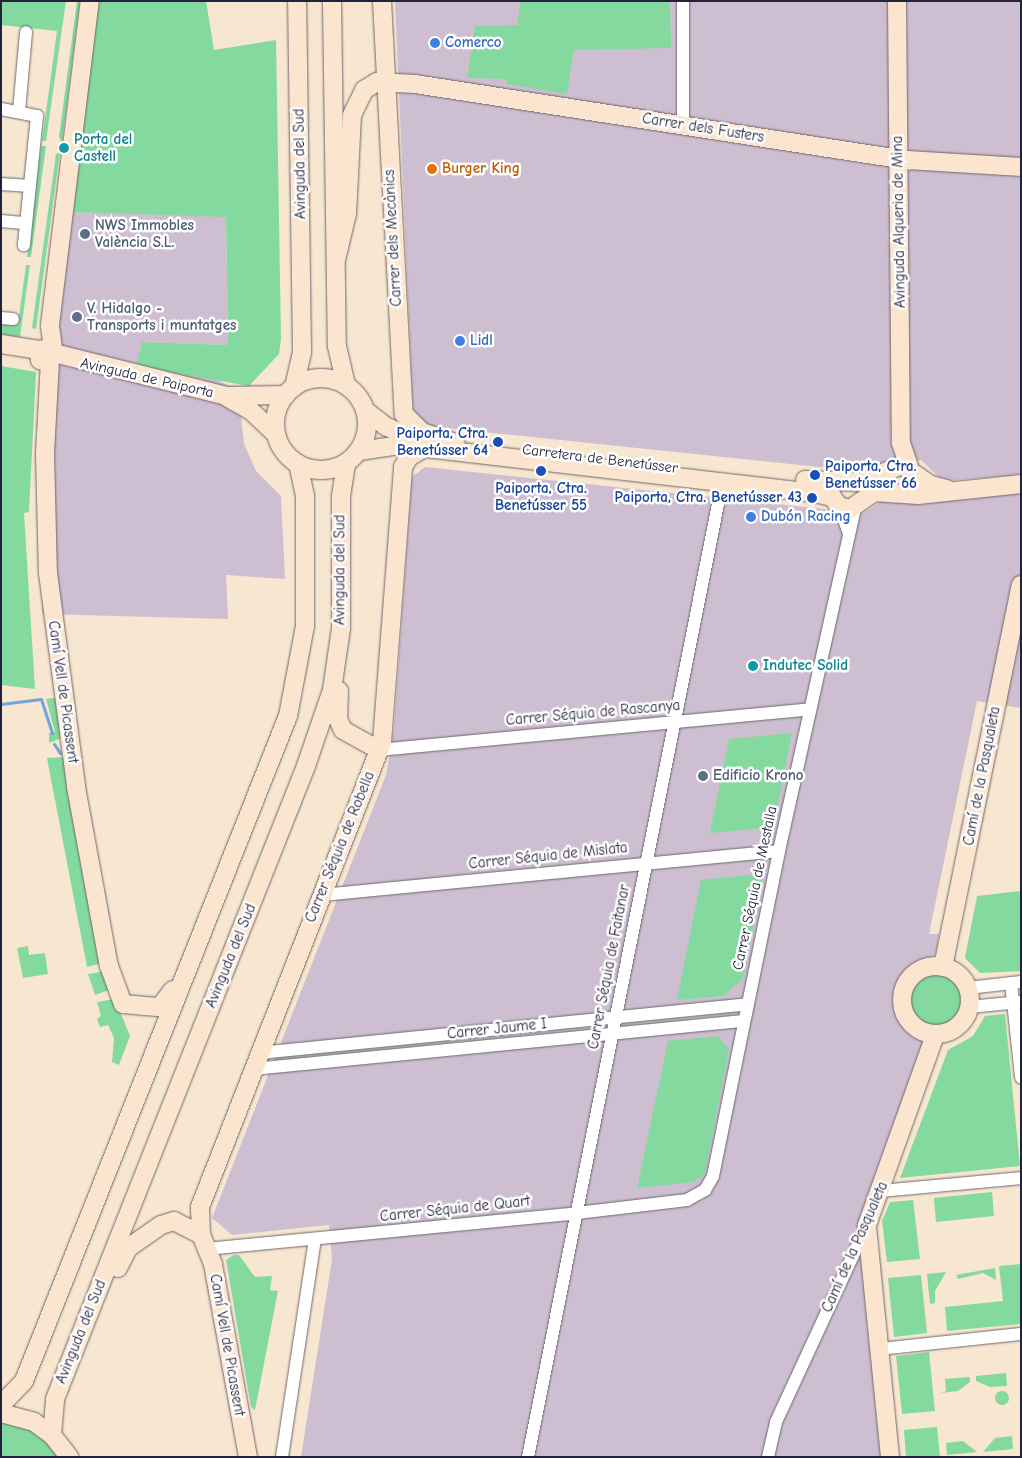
<!DOCTYPE html>
<html>
<head>
<meta charset="utf-8">
<style>
	body { margin:0 }
	#map { position:relative; width:1022px; height:1458px; overflow:hidden; background:#f7e6d0; font-family:"Comic Neue",sans-serif }
	div>[style] { position:absolute }
	[style*='--x'] { left:calc(var(--x)*1px); top:calc(var(--y)*1px); width:calc(var(--w)*1px); rotate:calc(var(--a)*1deg) }
	.industrial>* { inset:0; background:#cebed1 }
	.green>* { inset:0; background:#84da9e }
	.round { border-radius:50% }
	.stream>* { height:3px; margin:-1.5px; padding:0 1.5px; transform-origin:1.5px; border-radius:1.5px; background:#6ea6dd }
	.roads { filter:drop-shadow(0 0 1px #6d676f) drop-shadow(0 0 1px #6d676f) }
	.street>* { height:12px; margin:-6px; padding:0 6px; transform-origin:6px; border-radius:6px; background:#fff }
	.secondary>* { height:18px; margin:-9px; padding:0 9px; transform-origin:9px; border-radius:9px; background:#fce5cf }
	.secondary>.ring { margin:-9px; padding:0; box-sizing:content-box; background:none; border:18px solid #fce5cf; border-radius:50% }
	.dots>* { width:14px; height:14px; translate:-50% -50%; box-sizing:border-box; border:2px solid #fff; border-radius:50% }
	span { translate:-50% -50%; white-space:nowrap; text-align:center; line-height:1.15; -webkit-text-stroke:5px #fff; paint-order:stroke }
	.shop-label { font-size:15px; color:#366cbe; font-weight:700 }
	.left { translate:0 -50%; text-align:left }
	.street-label { font-size:15px; color:#22223b }
	.culture-label { font-size:15px; color:#0d838f; font-weight:700 }
	.food-label { font-size:15px; color:#c56008; font-weight:700 }
	.service-label { font-size:15px; color:#4e5e75; font-weight:700 }
	.transit-label { font-size:15px; color:#164399; font-weight:700 }
	.right { translate:-100% -50%; text-align:right }
	.frame { position:absolute; inset:0; border:2px solid #22223b; pointer-events:none }
</style>
</head>
<body>
<div id="map">
	<div class="industrial">
		<div style="clip-path:polygon(395px 1px,1021px 1px,1021px 475px,943px 481px,921px 460px,879px 463px,868px 472px,425px 426px,413px 413px)"></div>
		<div style="clip-path:polygon(69px 212px,226px 216px,228px 345px,142px 342px,229px 386px,249px 386px,241px 416px,244px 444px,256px 471px,281px 496px,285px 579px,226px 575px,228px 619px,42px 614px,45px 454px)"></div>
		<div style="clip-path:polygon(425px 467px,863px 513px,880px 502px,1021px 493px,1021px 708px,977px 701px,929px 934px,939px 934px,936px 954px,904px 976px,896px 999px,907px 1029px,927px 1041px,861px 1227px,883px 1457px,301px 1457px,332px 1259px,329px 1225px,232px 1235px,212px 1218px,386px 775px,394px 728px,412px 477px)"></div>
	</div>
	<div class="green">
		<div style="clip-path:polygon(1px 1px,66px 1px,46px 141px,42px 141px,57px 31px,1px 25px)"></div>
		<div style="clip-path:polygon(77px 1px,80px 1px,62px 142px,59px 137px)"></div>
		<div style="clip-path:polygon(98px 1px,206px 1px,214px 50px,276px 40px,281px 339px,279px 354px,249px 386px,136px 366px,142px 342px,228px 345px,226px 217px,69px 212px)"></div>
		<div style="clip-path:polygon(521px 1px,670px 1px,671px 48px,574px 50px,567px 94px,506px 84px,507px 79px,467px 78px,475px 26px,517px 25px)"></div>
		<div style="clip-path:polygon(41px 146px,46px 146px,31px 257px,27px 257px)"></div>
		<div style="clip-path:polygon(60px 152px,36px 329px,32px 328px,56px 154px)"></div>
		<div style="clip-path:polygon(26px 265px,30px 265px,20px 337px,1px 334px,1px 323px,18px 324px)"></div>
		<div style="clip-path:polygon(1px 366px,36px 372px,29px 512px,24px 513px,35px 689px,1px 685px)"></div>
		<div style="clip-path:polygon(61px 697px,64px 737px,49px 743px,49px 733px,55px 732px,46px 699px)"></div>
		<div style="clip-path:polygon(792px 733px,775px 820px,767px 828px,710px 833px,729px 739px)"></div>
		<div style="clip-path:polygon(65px 757px,102px 963px,87px 967px,47px 758px)"></div>
		<div style="clip-path:polygon(758px 874px,763px 880px,743px 979px,723px 996px,677px 1000px,701px 880px)"></div>
		<div style="clip-path:polygon(1021px 891px,1021px 971px,980px 973px,965px 958px,977px 896px)"></div>
		<div style="clip-path:polygon(28px 946px,29px 955px,45px 953px,48px 974px,23px 978px,17px 948px)"></div>
		<div style="clip-path:polygon(106px 971px,112px 989px,95px 995px,88px 974px)"></div>
		<div class="round" style="left:911px;top:974px;width:54px;height:54px"></div>
		<div style="clip-path:polygon(115px 999px,130px 1036px,119px 1065px,112px 1062px,114px 1038px,108px 1025px,100px 1027px,97px 1019px,101px 1016px,97px 1002px)"></div>
		<div style="clip-path:polygon(1005px 1014px,1020px 1166px,900px 1178px,948px 1050px,973px 1036px,985px 1016px)"></div>
		<div style="clip-path:polygon(718px 1036px,729px 1049px,705px 1173px,694px 1182px,637px 1188px,668px 1041px)"></div>
		<div style="clip-path:polygon(992px 1192px,994px 1216px,936px 1222px,934px 1198px)"></div>
		<div style="clip-path:polygon(913px 1200px,920px 1259px,887px 1262px,882px 1221px,890px 1202px)"></div>
		<div style="clip-path:polygon(234px 1255px,239px 1255px,255px 1277px,272px 1276px,270px 1290px,278px 1291px,255px 1410px,251px 1407px,226px 1260px)"></div>
		<div style="clip-path:polygon(1021px 1264px,1021px 1324px,947px 1331px,945px 1307px,1003px 1301px,999px 1266px)"></div>
		<div style="clip-path:polygon(995px 1268px,996px 1280px,983px 1273px,958px 1279px,956px 1275px)"></div>
		<div style="clip-path:polygon(946px 1272px,935px 1291px,935px 1303px,930px 1304px,927px 1274px)"></div>
		<div style="clip-path:polygon(921px 1275px,927px 1333px,894px 1337px,888px 1278px)"></div>
		<div style="clip-path:polygon(929px 1352px,935px 1411px,902px 1414px,896px 1356px)"></div>
		<div style="clip-path:polygon(1006px 1373px,1007px 1386px,990px 1387px,976px 1381px,976px 1376px)"></div>
		<div style="clip-path:polygon(970px 1377px,970px 1382px,958px 1391px,941px 1393px,946px 1391px,945px 1379px)"></div>
		<div class="round" style="left:995px;top:1391px;width:14px;height:14px"></div>
		<div style="clip-path:polygon(1px 1419px,31px 1427px,61px 1457px,1px 1457px)"></div>
		<div style="clip-path:polygon(937px 1427px,940px 1457px,906px 1457px,904px 1430px)"></div>
		<div style="clip-path:polygon(1012px 1436px,1013px 1449px,983px 1452px,995px 1438px)"></div>
		<div style="clip-path:polygon(963px 1441px,977px 1452px,947px 1455px,946px 1443px)"></div>
	</div>
	<div class="stream">
		<div style="--x:1;--y:704;--w:40;--a:-7.1"></div>
		<div style="--x:41;--y:699;--w:36;--a:72"></div>
		<div style="--x:54;--y:744;--w:11;--a:56"></div>
	</div>
	<div class="roads">
		<div class="street">
			<div style="--x:683;--y:1;--w:124;--a:90"></div>
			<div style="--x:1;--y:109;--w:37;--a:11"></div>
			<div style="--x:37;--y:116;--w:130;--a:95.8"></div>
			<div style="--x:19;--y:111;--w:79;--a:-84.9"></div>
			<div style="--x:1;--y:184;--w:29;--a:4"></div>
			<div style="--x:1;--y:221;--w:25;--a:5"></div>
			<div style="--x:1;--y:318;--w:12;--a:5"></div>
			<div style="--x:839;--y:506;--w:29;--a:70"></div>
			<div style="--x:379;--y:750;--w:433;--a:-5.4"></div>
			<div style="--x:322;--y:890;--w:11;--a:22"></div>
			<div style="--x:332;--y:894;--w:449;--a:-5.5"></div>
			<div style="--x:1011;--y:983;--w:95;--a:83.9"></div>
			<div style="--x:968;--y:988;--w:53;--a:-6.5"></div>
			<div style="--x:969;--y:1007;--w:52;--a:-5.5"></div>
			<div style="--x:259;--y:1053;--w:491;--a:-5.7"></div>
			<div style="--x:253;--y:1069;--w:493;--a:-5.6"></div>
			<div style="--x:881;--y:1191;--w:141;--a:-5.3"></div>
			<div style="--x:206;--y:1249;--w:373;--a:-5.5"></div>
			<div style="--x:577;--y:1213;--w:111;--a:-6.7"></div>
			<div style="--x:687;--y:1200;--w:21;--a:-29"></div>
			<div style="--x:705;--y:1190;--w:16;--a:-60"></div>
			<div style="--x:713;--y:1176;--w:332;--a:-78.5"></div>
			<div style="--x:779;--y:851;--w:354;--a:-77.5"></div>
			<div style="--x:880;--y:1349;--w:142;--a:-6.1"></div>
			<div style="--x:282;--y:1457;--w:220;--a:-81.4"></div>
			<div style="--x:528;--y:1457;--w:992;--a:-78.72"></div>
			<div style="--x:768;--y:1457;--w:36;--a:-77"></div>
			<div style="--x:776;--y:1422;--w:217;--a:-65.2"></div>
		</div>
		<div class="secondary">
			<div style="--x:332;--y:1;--w:345;--a:89.2"></div>
			<div style="--x:337;--y:346;--w:40;--a:77"></div>
			<div style="--x:382;--y:1;--w:414;--a:87"></div>
			<div style="--x:404;--y:414;--w:25;--a:45"></div>
			<div style="--x:422;--y:432;--w:35;--a:18"></div>
			<div style="--x:897;--y:1;--w:442;--a:89.5"></div>
			<div style="--x:901;--y:443;--w:24;--a:71"></div>
			<div style="--x:336;--y:260;--w:47;--a:-76.6"></div>
			<div style="--x:347;--y:214;--w:99;--a:-87.1"></div>
			<div style="--x:352;--y:115;--w:28;--a:-64"></div>
			<div style="--x:364;--y:90;--w:15;--a:-32"></div>
			<div style="--x:377;--y:82;--w:38;--a:3"></div>
			<div style="--x:415;--y:84;--w:499;--a:8.8"></div>
			<div style="--x:908;--y:160;--w:113;--a:3.5"></div>
			<div style="--x:1;--y:344;--w:38;--a:9"></div>
			<div style="--x:51;--y:348;--w:12;--a:171"></div>
			<div style="--x:39;--y:350;--w:10;--a:84"></div>
			<div style="--x:40;--y:360;--w:7;--a:16"></div>
			<div style="--x:47;--y:362;--w:10;--a:-45"></div>
			<div style="--x:54;--y:355;--w:30;--a:-98"></div>
			<div style="--x:50;--y:325;--w:326;--a:-83"></div>
			<div style="--x:54;--y:353;--w:177;--a:14"></div>
			<div style="--x:226;--y:396;--w:60;--a:-1"></div>
			<div style="--x:50;--y:361;--w:93;--a:93.1"></div>
			<div style="--x:45;--y:454;--w:119;--a:88.6"></div>
			<div style="--x:48;--y:573;--w:216;--a:82.5"></div>
			<div style="--x:76;--y:787;--w:182;--a:79.6"></div>
			<div style="--x:109;--y:966;--w:40;--a:69.8"></div>
			<div style="--x:123;--y:1004;--w:37;--a:5"></div>
			<div style="--x:160;--y:1007;--w:21;--a:-53"></div>
			<div class="ring" style="left:275px;top:378px;width:74px;height:74px"></div>
			<div style="--x:294;--y:387;--w:36;--a:-77"></div>
			<div style="--x:302;--y:352;--w:351;--a:-90.8"></div>
			<div style="--x:228;--y:398;--w:25;--a:29"></div>
			<div style="--x:250;--y:410;--w:35;--a:43"></div>
			<div style="--x:366;--y:411;--w:24;--a:38"></div>
			<div style="--x:385;--y:426;--w:38;--a:23"></div>
			<div style="--x:359;--y:451;--w:41;--a:-8.3"></div>
			<div style="--x:400;--y:445;--w:412;--a:6.6"></div>
			<div style="--x:809;--y:492;--w:24;--a:12"></div>
			<div style="--x:832;--y:497;--w:11;--a:52"></div>
			<div style="--x:839;--y:506;--w:11;--a:15"></div>
			<div style="--x:850;--y:509;--w:29;--a:-35"></div>
			<div style="--x:874;--y:492;--w:44;--a:3.9"></div>
			<div style="--x:918;--y:495;--w:104;--a:-6.1"></div>
			<div style="--x:805;--y:480;--w:56;--a:2"></div>
			<div style="--x:861;--y:482;--w:44;--a:-22.5"></div>
			<div style="--x:902;--y:465;--w:35;--a:35"></div>
			<div style="--x:931;--y:485;--w:16;--a:14"></div>
			<div style="--x:339;--y:691;--w:28;--a:92"></div>
			<div style="--x:338;--y:719;--w:12;--a:66"></div>
			<div style="--x:343;--y:730;--w:41;--a:29.1"></div>
			<div class="ring" style="left:902px;top:966px;width:50px;height:50px"></div>
			<div style="--x:943;--y:967;--w:390;--a:-78.5"></div>
			<div style="--x:118;--y:1268;--w:22;--a:-63"></div>
			<div style="--x:128;--y:1248;--w:40;--a:-34.9"></div>
			<div style="--x:161;--y:1225;--w:14;--a:-17"></div>
			<div style="--x:174;--y:1221;--w:30;--a:27"></div>
			<div style="--x:1;--y:1405;--w:33;--a:-46"></div>
			<div style="--x:24;--y:1381;--w:715;--a:-68.35"></div>
			<div style="--x:288;--y:716;--w:92;--a:-79.3"></div>
			<div style="--x:305;--y:626;--w:130;--a:-90"></div>
			<div style="--x:305;--y:496;--w:33;--a:-102"></div>
			<div style="--x:1;--y:1413;--w:34;--a:15"></div>
			<div style="--x:34;--y:1422;--w:22;--a:36"></div>
			<div style="--x:52;--y:1435;--w:28;--a:52"></div>
			<div style="--x:52;--y:1435;--w:36;--a:-85"></div>
			<div style="--x:55;--y:1399;--w:681;--a:-68.37"></div>
			<div style="--x:306;--y:766;--w:80;--a:-71.1"></div>
			<div style="--x:332;--y:690;--w:63;--a:-81.7"></div>
			<div style="--x:341;--y:628;--w:132;--a:-90"></div>
			<div style="--x:341;--y:496;--w:33;--a:-81"></div>
			<div style="--x:248;--y:1457;--w:196;--a:-100.3"></div>
			<div style="--x:213;--y:1264;--w:31;--a:-112"></div>
			<div style="--x:201;--y:1235;--w:28;--a:-92"></div>
			<div style="--x:200;--y:1207;--w:499;--a:-68.6"></div>
			<div style="--x:382;--y:742;--w:276;--a:-85.6"></div>
			<div style="--x:403;--y:467;--w:12;--a:-59"></div>
			<div style="--x:409;--y:457;--w:14;--a:-30"></div>
			<div style="--x:890;--y:1457;--w:233;--a:-95.7"></div>
			<div style="--x:867;--y:1225;--w:202;--a:-70.3"></div>
		</div>
	</div>
	<div class="dots">
		<div style="left:435px;top:43px;background:#3f7fe0"></div>
		<div style="left:64px;top:148px;background:#0f9aa8"></div>
		<div style="left:432px;top:169px;background:#e8710a"></div>
		<div style="left:85px;top:234px;background:#5c6f8a"></div>
		<div style="left:77px;top:317px;background:#5c6f8a"></div>
		<div style="left:460px;top:341px;background:#3f7fe0"></div>
		<div style="left:498px;top:442px;background:#1a4fb4"></div>
		<div style="left:541px;top:471px;background:#1a4fb4"></div>
		<div style="left:815px;top:475px;background:#1a4fb4"></div>
		<div style="left:812px;top:498px;background:#1a4fb4"></div>
		<div style="left:751px;top:517px;background:#3f7fe0"></div>
		<div style="left:753px;top:666px;background:#0f9aa8"></div>
		<div style="left:703px;top:776px;background:#5c6f8a"></div>
	</div>
	<div class="shop-label">
		<span class="left" style="left:445px;top:43px">Comerco</span>
		<span class="left" style="left:470px;top:341px">Lidl</span>
		<span class="left" style="left:761px;top:517px">Dubón Racing</span>
	</div>
	<div class="street-label">
		<span style="left:703px;top:128px;rotate:9deg">Carrer dels Fusters</span>
		<span style="left:300px;top:164px;rotate:-91deg">Avinguda del Sud</span>
		<span style="left:899px;top:222px;rotate:-91deg">Avinguda Alqueria de Mina</span>
		<span style="left:393px;top:238px;rotate:-93deg">Carrer dels Mecànics</span>
		<span style="left:147px;top:378px;rotate:13deg">Avinguda de Paiporta</span>
		<span style="left:600px;top:459px;rotate:7deg">Carretera de Benetússer</span>
		<span style="left:340px;top:570px;rotate:-90deg">Avinguda del Sud</span>
		<span style="left:63px;top:692px;rotate:82deg">Camí Vell de Picassent</span>
		<span style="left:593px;top:713px;rotate:-5deg">Carrer Séquia de Rascanya</span>
		<span style="left:982px;top:776px;rotate:-79deg">Camí de la Pasqualeta</span>
		<span style="left:340px;top:847px;rotate:-68deg">Carrer Séquia de Robella</span>
		<span style="left:548px;top:856px;rotate:-6deg">Carrer Séquia de Mislata</span>
		<span style="left:755px;top:888px;rotate:-78deg">Carrer Séquia de Mestalla</span>
		<span style="left:231px;top:956px;rotate:-68deg">Avinguda del Sud</span>
		<span style="left:609px;top:967px;rotate:-79deg">Carrer Séquia de Faitanar</span>
		<span style="left:497px;top:1029px;rotate:-6deg">Carrer Jaume I</span>
		<span style="left:455px;top:1209px;rotate:-6deg">Carrer Séquia de Quart</span>
		<span style="left:855px;top:1247px;rotate:-66deg">Camí de la Pasqualeta</span>
		<span style="left:81px;top:1332px;rotate:-68deg">Avinguda del Sud</span>
		<span style="left:227px;top:1345px;rotate:80deg">Camí Vell de Picassent</span>
	</div>
	<div class="culture-label">
		<span class="left" style="left:74px;top:148px">Porta del<br>Castell</span>
		<span class="left" style="left:763px;top:666px">Indutec Solid</span>
	</div>
	<div class="food-label">
		<span class="left" style="left:442px;top:169px">Burger King</span>
	</div>
	<div class="service-label">
		<span class="left" style="left:95px;top:234px">NWS Immobles<br>València S.L.</span>
		<span class="left" style="left:87px;top:317px">V. Hidalgo -<br>Transports i muntatges</span>
		<span class="left" style="left:713px;top:776px">Edificio Krono</span>
	</div>
	<div class="transit-label">
		<span class="right" style="left:488px;top:442px">Paiporta, Ctra.<br>Benetússer 64</span>
		<span class="left" style="left:825px;top:475px">Paiporta, Ctra.<br>Benetússer 66</span>
		<span style="left:541px;top:497px">Paiporta, Ctra.<br>Benetússer 55</span>
		<span class="right" style="left:802px;top:498px">Paiporta, Ctra. Benetússer 43</span>
	</div>
	<div class="frame"></div>
</div>
</body>
</html>
